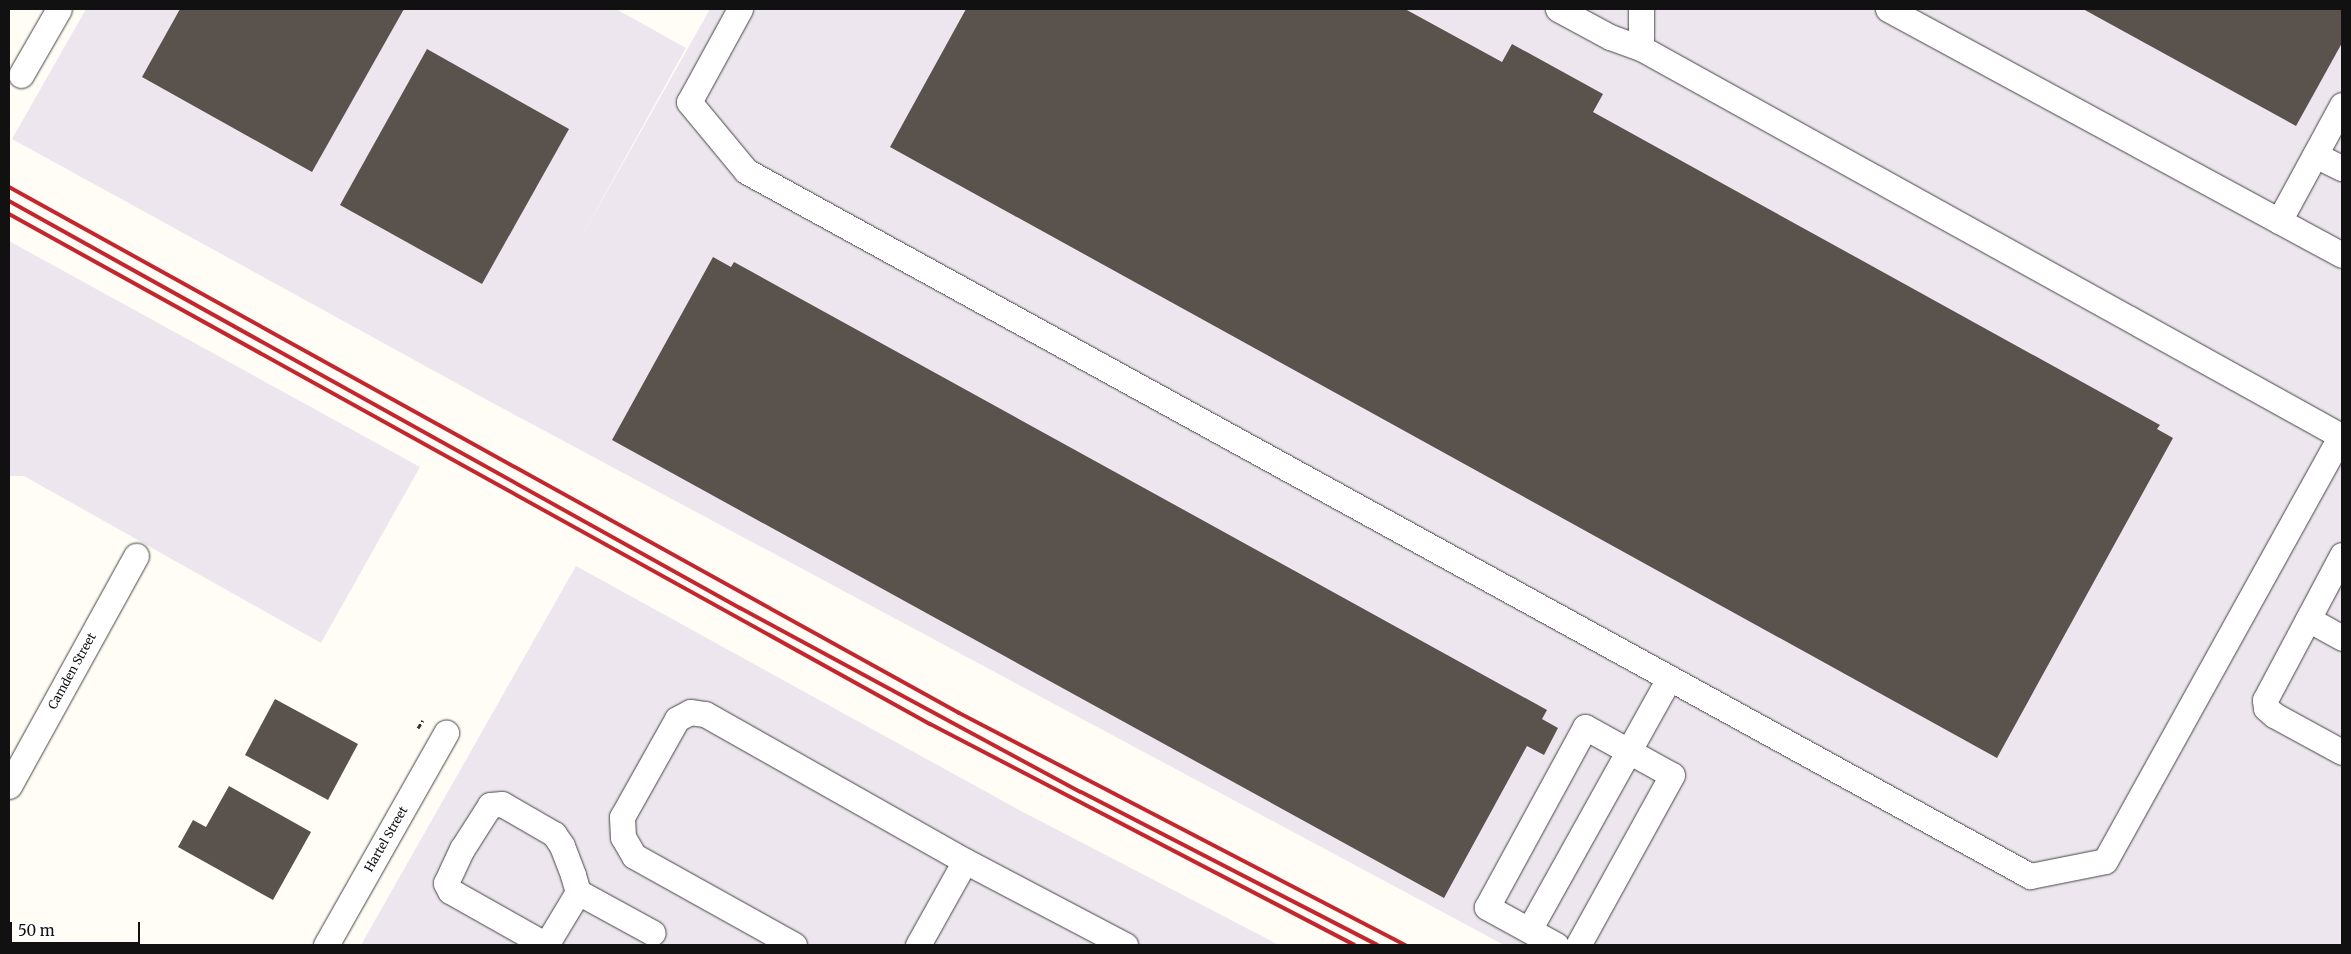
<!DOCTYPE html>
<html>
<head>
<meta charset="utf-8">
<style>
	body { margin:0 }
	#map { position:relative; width:2351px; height:954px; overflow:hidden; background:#fffdf5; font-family:Merriweather,serif }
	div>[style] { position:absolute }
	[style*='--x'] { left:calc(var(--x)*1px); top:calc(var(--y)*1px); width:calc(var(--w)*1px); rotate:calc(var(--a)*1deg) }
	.industrial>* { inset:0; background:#eee6ef }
	.building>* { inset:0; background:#5a524d }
	.path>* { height:3px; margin-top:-1.5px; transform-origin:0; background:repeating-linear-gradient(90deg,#333 0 5px,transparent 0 7.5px) }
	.roads { filter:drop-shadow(0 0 1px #444) drop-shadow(0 0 1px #444) }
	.minor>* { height:25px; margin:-12.5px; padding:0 12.5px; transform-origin:12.5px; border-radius:12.5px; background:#fff }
	.rail>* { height:4px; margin:-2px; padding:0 2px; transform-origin:2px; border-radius:2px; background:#c4262e }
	span { translate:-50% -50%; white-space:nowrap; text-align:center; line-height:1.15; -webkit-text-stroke:5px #fff; paint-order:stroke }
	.street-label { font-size:12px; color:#111 }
	.frame { position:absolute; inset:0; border:10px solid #111; pointer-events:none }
	.scale { position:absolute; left:10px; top:922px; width:130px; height:22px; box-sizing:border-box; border:2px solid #111; border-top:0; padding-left:6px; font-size:15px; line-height:18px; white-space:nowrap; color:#111; -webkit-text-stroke:4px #fff; paint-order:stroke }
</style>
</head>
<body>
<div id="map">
	<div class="industrial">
		<div style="clip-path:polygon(86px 9px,616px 9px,686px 48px,578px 243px,710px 9px,2342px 9px,2342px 945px,1504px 945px,489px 401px,12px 139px)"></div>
		<div style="clip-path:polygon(9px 241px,420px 467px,321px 643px,24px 476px,9px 476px)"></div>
		<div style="clip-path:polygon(576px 566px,1021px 811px,1279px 945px,361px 945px)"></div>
	</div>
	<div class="building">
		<div style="clip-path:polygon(180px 9px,404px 9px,312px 172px,142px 77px)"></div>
		<div style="clip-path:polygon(966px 9px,1405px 9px,1502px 62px,1512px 44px,1603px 94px,1593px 112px,2160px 425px,2157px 429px,2173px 438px,1997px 758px,890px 147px)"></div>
		<div style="clip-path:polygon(2083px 9px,2342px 9px,2342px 43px,2296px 126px)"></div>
		<div style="clip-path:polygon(427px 49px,569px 129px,482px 284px,340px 205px)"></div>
		<div style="clip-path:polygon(713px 257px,731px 267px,734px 262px,1547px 710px,1542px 719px,1558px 728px,1544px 755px,1527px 746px,1444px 898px,612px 440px)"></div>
		<div style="clip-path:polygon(275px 699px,358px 744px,328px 800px,245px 755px)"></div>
		<div style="clip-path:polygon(229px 786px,311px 832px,273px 900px,178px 847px,193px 820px,206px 827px)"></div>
	</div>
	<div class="path">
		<div style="--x:418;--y:728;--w:9;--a:-58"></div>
	</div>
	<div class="roads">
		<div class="minor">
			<div style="--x:740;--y:9;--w:106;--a:118.7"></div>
			<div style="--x:689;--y:102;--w:89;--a:50.4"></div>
			<div style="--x:746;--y:171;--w:1465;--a:28.77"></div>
			<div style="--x:2030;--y:876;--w:76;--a:-11.3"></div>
			<div style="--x:2105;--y:861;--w:488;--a:-61"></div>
			<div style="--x:1558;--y:9;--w:59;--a:28.3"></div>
			<div style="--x:1610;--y:37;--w:33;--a:20"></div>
			<div style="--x:1641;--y:48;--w:800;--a:29"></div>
			<div style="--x:1888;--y:9;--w:516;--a:28.45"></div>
			<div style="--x:1641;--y:48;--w:39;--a:-90"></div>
			<div style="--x:21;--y:75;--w:76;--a:-60.1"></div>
			<div style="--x:2315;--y:155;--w:30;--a:26"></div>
			<div style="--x:2279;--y:221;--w:132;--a:-61.5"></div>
			<div style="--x:2342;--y:555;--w:164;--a:118"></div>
			<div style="--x:2265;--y:700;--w:8;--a:83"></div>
			<div style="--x:2266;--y:708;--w:11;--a:41"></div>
			<div style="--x:2274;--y:715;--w:77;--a:28.6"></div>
			<div style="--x:2308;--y:619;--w:39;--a:29"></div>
			<div style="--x:9;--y:786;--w:263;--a:-61.1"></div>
			<div style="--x:502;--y:804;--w:60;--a:30"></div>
			<div style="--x:554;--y:834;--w:14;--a:56"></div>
			<div style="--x:562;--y:846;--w:31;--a:69"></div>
			<div style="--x:573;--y:875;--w:18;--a:74"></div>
			<div style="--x:578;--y:892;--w:62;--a:121.1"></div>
			<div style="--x:546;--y:945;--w:110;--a:-150.6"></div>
			<div style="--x:450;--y:891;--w:9;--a:-117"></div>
			<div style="--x:446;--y:883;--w:38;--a:-65"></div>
			<div style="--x:462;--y:849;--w:52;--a:-57.5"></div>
			<div style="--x:490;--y:805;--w:12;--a:-5"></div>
			<div style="--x:578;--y:892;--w:85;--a:28.7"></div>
			<div style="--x:1529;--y:930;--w:288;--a:-60.9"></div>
			<div style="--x:326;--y:945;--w:244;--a:-60.5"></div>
			<div style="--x:794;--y:945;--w:183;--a:-150.9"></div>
			<div style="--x:634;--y:856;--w:22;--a:-120"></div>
			<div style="--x:623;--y:837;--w:20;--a:-93"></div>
			<div style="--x:622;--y:817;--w:112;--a:-60.7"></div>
			<div style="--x:677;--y:719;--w:15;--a:-28"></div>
			<div style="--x:690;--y:712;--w:15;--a:8"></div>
			<div style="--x:705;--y:714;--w:299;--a:29.5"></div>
			<div style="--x:918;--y:945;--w:96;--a:-60.8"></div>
			<div style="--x:965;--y:861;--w:181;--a:27.7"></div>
			<div style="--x:1556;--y:945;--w:79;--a:-151.2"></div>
			<div style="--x:1487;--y:907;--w:205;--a:-61.4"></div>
			<div style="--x:1585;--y:727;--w:99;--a:28.9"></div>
			<div style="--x:1672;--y:775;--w:194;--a:118.9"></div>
		</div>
	</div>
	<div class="rail">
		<div style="--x:9;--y:187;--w:1086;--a:28.97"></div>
		<div style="--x:959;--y:713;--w:503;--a:27.48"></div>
		<div style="--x:9;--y:201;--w:837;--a:29.11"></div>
		<div style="--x:740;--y:608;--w:387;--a:28.4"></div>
		<div style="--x:1081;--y:792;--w:333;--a:27.3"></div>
		<div style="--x:9;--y:214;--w:1053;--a:28.98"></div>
		<div style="--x:930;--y:724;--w:478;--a:27.5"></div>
	</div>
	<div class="street-label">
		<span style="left:72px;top:671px;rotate:-61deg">Camden Street</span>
		<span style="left:386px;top:839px;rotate:-60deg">Hartel Street</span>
	</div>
	<div class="frame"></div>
	<div class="scale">50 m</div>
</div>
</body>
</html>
